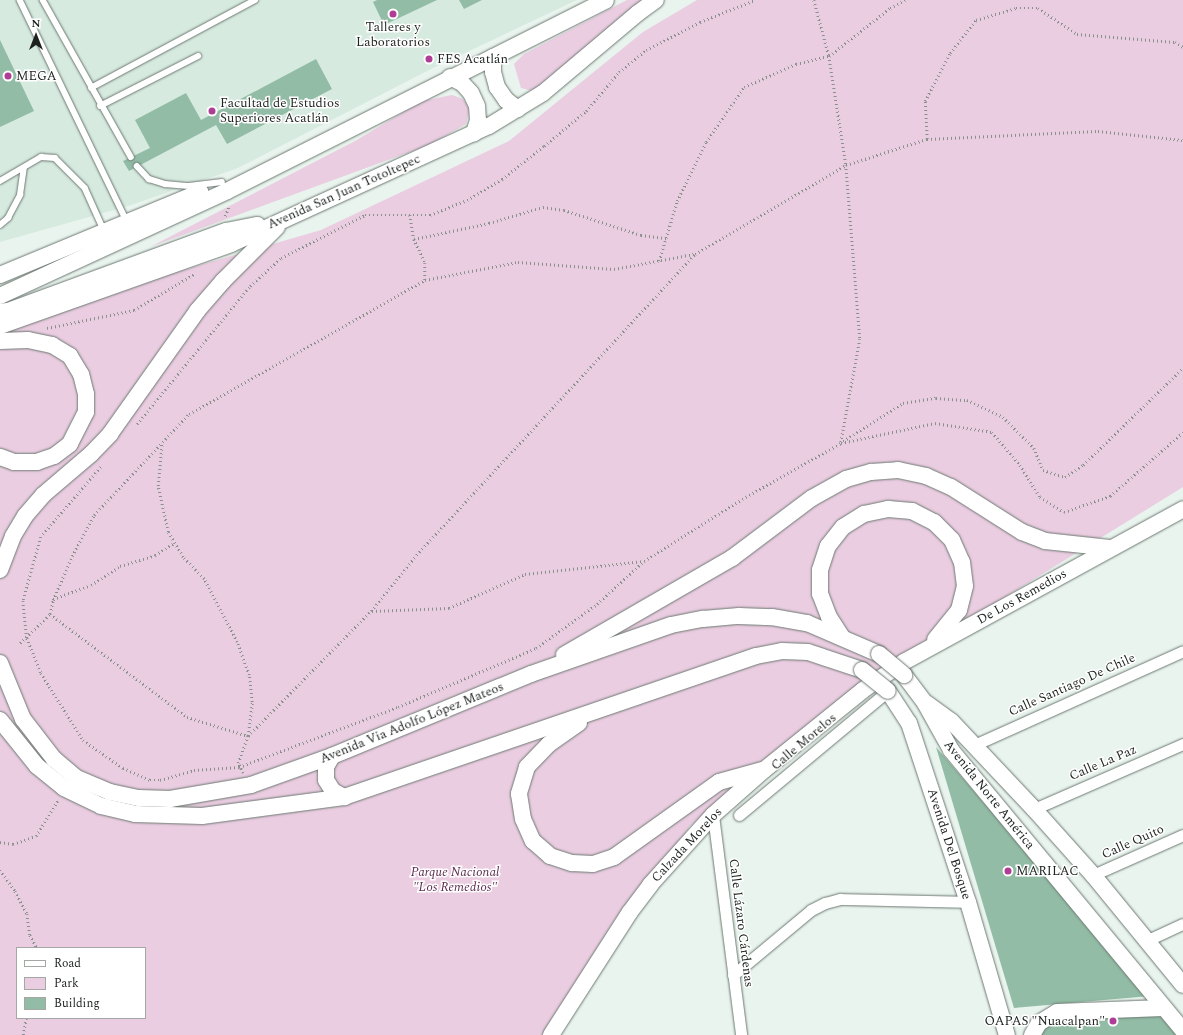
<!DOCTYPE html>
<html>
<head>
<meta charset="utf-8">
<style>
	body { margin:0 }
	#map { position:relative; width:1183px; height:1035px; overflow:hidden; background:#e8f4ed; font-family:Spectral,serif }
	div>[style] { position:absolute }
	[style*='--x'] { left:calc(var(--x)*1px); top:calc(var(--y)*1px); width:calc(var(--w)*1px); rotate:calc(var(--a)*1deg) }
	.built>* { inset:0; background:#d6eadf }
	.green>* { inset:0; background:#eacde1 }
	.building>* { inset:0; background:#92bca5 }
	.path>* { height:2.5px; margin-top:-1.25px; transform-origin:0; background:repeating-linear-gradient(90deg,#89918c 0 1px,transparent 0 4px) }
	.roads { filter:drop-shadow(0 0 1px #6d7872) drop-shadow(0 0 1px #6d7872) }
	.lane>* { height:5.5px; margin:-2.75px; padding:0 2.75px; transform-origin:2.75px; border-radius:2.75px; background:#fff }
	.street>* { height:11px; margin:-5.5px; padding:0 5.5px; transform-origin:5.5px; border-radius:5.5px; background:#fff }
	.secondary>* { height:16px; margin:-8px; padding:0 8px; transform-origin:8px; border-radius:8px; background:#fff }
	.bridges { filter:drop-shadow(0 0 1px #6d7872) drop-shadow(0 0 1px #6d7872) }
	.secondary-bridge>* { height:16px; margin:-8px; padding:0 8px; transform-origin:8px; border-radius:8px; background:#fff }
	.dots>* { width:11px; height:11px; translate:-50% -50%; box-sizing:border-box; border:2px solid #fff; border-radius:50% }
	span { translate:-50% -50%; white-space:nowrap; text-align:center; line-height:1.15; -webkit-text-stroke:3px #fff; paint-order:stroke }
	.poi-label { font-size:13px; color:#1d221f }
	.left { translate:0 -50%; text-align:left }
	.right { translate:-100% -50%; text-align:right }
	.street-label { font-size:13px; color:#1d221f }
	.park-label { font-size:13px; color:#5e2e52; font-style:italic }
	.legend { position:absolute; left:16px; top:947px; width:130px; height:72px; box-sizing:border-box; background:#fff; border:1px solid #a5a7a5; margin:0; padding:5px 7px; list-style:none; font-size:12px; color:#1d221f }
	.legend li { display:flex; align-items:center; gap:8px; height:20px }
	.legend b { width:20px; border:1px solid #a5a7a5 }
	.north { position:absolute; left:16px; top:16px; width:40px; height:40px; -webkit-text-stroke:3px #fff; paint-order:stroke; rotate:0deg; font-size:11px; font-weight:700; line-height:16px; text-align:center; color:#1d221f }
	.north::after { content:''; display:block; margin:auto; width:14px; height:18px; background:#1d221f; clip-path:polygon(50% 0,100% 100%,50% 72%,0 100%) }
</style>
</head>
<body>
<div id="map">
	<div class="built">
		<div style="clip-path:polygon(0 0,577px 0,433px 68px,238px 168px,128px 206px,0 242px)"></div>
	</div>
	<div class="green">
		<div style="clip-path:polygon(627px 0,644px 0,536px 92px,521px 88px,514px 64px,524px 54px)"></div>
		<div style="clip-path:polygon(evenodd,697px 0,1183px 0,1183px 487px,842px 698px,690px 826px,554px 1035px,0 1035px,0 323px,321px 230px,509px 141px,643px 32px,697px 0,17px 948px,145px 948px,145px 1018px,17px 1018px,17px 948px)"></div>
		<div style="clip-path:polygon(452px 95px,463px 99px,470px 108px,466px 124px,429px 145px,150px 247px,355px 141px,422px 101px)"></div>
	</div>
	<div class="building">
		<div style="clip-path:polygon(377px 0,437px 0,384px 25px,373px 2px)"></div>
		<div style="clip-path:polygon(459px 0,482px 0,464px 9px)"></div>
		<div style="clip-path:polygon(0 40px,34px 111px,0 127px)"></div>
		<div style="clip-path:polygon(316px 59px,332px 89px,227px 144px,216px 125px,129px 171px,123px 161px,150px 148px,135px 120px,186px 93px,201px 120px)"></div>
		<div style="clip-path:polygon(936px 747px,1150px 996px,1014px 1008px)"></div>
		<div style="clip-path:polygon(1163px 1013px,1183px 1035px,1039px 1035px,1044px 1025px,1071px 1016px)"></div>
	</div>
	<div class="path">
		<div style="--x:814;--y:0;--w:58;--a:75"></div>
		<div style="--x:829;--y:56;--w:110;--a:81.1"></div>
		<div style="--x:846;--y:165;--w:85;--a:-17.8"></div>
		<div style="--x:927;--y:139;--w:171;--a:-2.7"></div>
		<div style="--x:1098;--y:131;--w:85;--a:6"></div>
		<div style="--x:927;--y:139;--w:38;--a:-93"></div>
		<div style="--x:925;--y:101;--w:54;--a:-62.5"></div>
		<div style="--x:950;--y:53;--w:42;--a:-51.8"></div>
		<div style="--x:976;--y:20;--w:42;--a:-16.7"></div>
		<div style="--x:1016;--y:8;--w:22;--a:0"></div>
		<div style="--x:1038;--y:8;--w:47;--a:33.7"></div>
		<div style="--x:1077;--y:34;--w:98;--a:4.7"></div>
		<div style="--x:1175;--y:42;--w:9;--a:32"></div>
		<div style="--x:410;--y:215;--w:24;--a:81"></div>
		<div style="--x:414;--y:239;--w:26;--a:65"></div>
		<div style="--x:425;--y:263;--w:17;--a:90"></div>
		<div style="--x:225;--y:216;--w:11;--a:-68"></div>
		<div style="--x:414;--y:239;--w:77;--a:-12"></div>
		<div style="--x:489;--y:223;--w:56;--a:-16.5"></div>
		<div style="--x:543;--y:207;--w:21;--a:8"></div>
		<div style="--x:564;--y:210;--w:81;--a:18"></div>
		<div style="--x:641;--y:235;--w:26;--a:7"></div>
		<div style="--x:659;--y:261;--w:63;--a:-73.3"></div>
		<div style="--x:677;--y:201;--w:66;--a:-63.8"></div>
		<div style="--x:706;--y:142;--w:67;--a:-55.4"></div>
		<div style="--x:744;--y:87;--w:57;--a:-23.9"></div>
		<div style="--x:796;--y:64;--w:34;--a:-14"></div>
		<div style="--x:829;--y:56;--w:78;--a:-38.2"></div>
		<div style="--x:890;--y:8;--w:17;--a:-28"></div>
		<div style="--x:47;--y:328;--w:89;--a:-11.7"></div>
		<div style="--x:134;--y:310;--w:70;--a:-31"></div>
		<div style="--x:137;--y:424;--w:178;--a:-50.7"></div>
		<div style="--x:250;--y:286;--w:42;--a:-42.1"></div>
		<div style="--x:281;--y:258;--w:94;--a:-27.1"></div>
		<div style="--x:365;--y:215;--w:65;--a:0"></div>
		<div style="--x:430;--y:215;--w:40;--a:-22"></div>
		<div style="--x:467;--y:200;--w:41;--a:-31"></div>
		<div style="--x:502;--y:179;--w:53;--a:-38.2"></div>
		<div style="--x:544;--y:146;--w:55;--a:-39.8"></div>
		<div style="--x:586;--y:111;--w:51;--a:-49.8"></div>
		<div style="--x:619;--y:72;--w:35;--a:-39"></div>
		<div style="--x:646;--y:50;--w:61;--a:-27.4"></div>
		<div style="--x:700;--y:22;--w:59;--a:-21.8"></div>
		<div style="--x:843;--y:441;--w:71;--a:-32.3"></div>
		<div style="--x:903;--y:403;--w:33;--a:-9"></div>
		<div style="--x:936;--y:398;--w:31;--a:4"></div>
		<div style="--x:967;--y:400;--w:40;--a:25"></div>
		<div style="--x:1003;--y:417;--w:44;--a:45"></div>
		<div style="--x:1034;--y:448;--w:24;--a:68"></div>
		<div style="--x:1043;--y:470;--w:23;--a:18"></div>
		<div style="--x:1065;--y:477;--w:22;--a:-34"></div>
		<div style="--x:1083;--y:465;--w:139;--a:-44.1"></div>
		<div style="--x:101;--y:467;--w:92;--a:130.6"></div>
		<div style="--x:41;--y:537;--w:66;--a:105.7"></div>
		<div style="--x:23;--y:601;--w:37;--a:84"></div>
		<div style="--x:27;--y:638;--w:38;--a:68"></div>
		<div style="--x:41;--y:673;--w:79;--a:57.9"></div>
		<div style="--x:83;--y:740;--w:49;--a:35"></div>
		<div style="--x:123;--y:768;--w:30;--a:24"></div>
		<div style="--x:150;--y:780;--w:10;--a:0"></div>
		<div style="--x:160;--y:780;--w:35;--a:-16"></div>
		<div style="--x:194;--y:770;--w:45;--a:-3.8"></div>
		<div style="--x:239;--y:767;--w:170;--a:-20.7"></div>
		<div style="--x:398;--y:707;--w:150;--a:-23.1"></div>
		<div style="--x:536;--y:648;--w:75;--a:-35.8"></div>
		<div style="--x:597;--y:604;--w:64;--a:-42.5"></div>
		<div style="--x:53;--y:599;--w:40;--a:-20.2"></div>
		<div style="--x:91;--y:585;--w:35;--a:-33"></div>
		<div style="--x:120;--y:566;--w:37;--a:-17"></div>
		<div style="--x:155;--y:555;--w:22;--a:-32"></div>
		<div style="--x:372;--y:611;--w:77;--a:-2.2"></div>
		<div style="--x:449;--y:608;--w:83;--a:-24.1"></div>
		<div style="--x:525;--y:574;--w:120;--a:-6.2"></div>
		<div style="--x:644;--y:561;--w:116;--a:-32.3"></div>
		<div style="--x:742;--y:499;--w:114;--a:-29.5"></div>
		<div style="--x:841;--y:443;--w:96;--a:-12"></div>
		<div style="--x:935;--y:423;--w:58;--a:9"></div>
		<div style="--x:992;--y:432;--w:43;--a:49.7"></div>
		<div style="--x:1020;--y:465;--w:38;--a:58"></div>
		<div style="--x:1040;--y:497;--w:28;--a:32"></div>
		<div style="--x:1064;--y:512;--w:49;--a:-19.2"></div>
		<div style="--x:1110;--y:496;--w:97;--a:-41.2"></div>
		<div style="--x:50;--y:614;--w:14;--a:-78"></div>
		<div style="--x:53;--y:600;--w:48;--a:-66.6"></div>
		<div style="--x:72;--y:556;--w:47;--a:-61.8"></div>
		<div style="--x:94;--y:515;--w:139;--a:-46.8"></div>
		<div style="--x:189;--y:414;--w:271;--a:-29.6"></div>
		<div style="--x:425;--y:280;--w:95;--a:-11"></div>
		<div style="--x:518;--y:262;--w:96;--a:4.2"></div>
		<div style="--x:614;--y:269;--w:81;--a:-10.6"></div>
		<div style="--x:20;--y:643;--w:42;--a:-44"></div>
		<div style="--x:50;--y:614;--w:171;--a:36.9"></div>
		<div style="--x:187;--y:717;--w:64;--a:17.3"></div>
		<div style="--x:248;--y:736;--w:34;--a:-83"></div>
		<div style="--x:252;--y:702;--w:27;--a:-96"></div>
		<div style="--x:249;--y:675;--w:35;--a:-110"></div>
		<div style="--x:237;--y:642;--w:71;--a:-117.6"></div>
		<div style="--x:204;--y:579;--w:30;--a:-134"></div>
		<div style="--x:183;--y:557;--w:29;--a:-121"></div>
		<div style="--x:168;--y:532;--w:47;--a:-102.3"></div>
		<div style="--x:158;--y:486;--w:44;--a:-84.8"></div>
		<div style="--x:243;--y:773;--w:11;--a:-117"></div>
		<div style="--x:238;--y:763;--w:29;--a:-70"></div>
		<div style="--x:248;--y:736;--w:175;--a:-45.5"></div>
		<div style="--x:371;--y:611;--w:76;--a:-50.9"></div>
		<div style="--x:419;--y:552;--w:406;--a:-47.2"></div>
		<div style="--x:695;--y:254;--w:175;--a:-30.5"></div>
		<div style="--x:846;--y:165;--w:175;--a:85.4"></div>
		<div style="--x:860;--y:339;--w:106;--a:100.4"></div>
		<div style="--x:0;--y:842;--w:13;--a:9"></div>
		<div style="--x:13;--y:844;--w:24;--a:-19"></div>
		<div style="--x:36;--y:836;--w:42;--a:-58.6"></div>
		<div style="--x:0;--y:870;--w:26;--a:54"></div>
		<div style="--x:15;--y:891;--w:26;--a:62"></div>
		<div style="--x:27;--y:914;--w:21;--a:82"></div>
		<div style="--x:30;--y:935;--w:15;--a:62"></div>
		<div style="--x:23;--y:1035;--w:17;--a:-80"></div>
	</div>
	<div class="roads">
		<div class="lane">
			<div style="--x:20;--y:0;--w:246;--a:64.2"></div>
			<div style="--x:43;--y:0;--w:180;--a:60.7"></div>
			<div style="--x:91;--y:88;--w:186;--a:-28.2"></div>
			<div style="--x:100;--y:106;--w:110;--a:-27"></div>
			<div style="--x:137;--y:166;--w:18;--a:47"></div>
			<div style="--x:149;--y:179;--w:17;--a:17"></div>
			<div style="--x:165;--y:184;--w:24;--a:5"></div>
			<div style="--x:189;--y:186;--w:33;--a:-7"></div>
			<div style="--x:0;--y:181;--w:48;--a:-30.3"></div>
			<div style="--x:41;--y:157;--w:14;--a:4"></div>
			<div style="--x:55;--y:158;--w:42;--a:45"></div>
			<div style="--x:85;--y:188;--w:46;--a:65.7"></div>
			<div style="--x:0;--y:225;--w:11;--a:-41"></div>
			<div style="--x:8;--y:218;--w:26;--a:-62"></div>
			<div style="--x:20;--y:195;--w:27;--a:-82"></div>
		</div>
		<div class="street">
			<div style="--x:972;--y:746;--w:231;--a:-24.2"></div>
			<div style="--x:1034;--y:809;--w:163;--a:-23.6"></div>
			<div style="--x:713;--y:815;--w:222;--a:82.7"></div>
			<div style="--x:739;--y:815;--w:194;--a:-39.8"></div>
			<div style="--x:1093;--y:875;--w:98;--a:-24"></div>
			<div style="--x:1148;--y:940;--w:38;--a:-25"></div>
			<div style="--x:733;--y:975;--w:102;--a:-39.8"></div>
			<div style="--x:811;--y:910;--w:16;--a:-27"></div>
			<div style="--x:825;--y:903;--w:16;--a:-15"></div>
			<div style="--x:840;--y:899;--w:128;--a:1.3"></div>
		</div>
		<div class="secondary">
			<div style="--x:493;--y:57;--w:15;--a:90"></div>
			<div style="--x:493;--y:72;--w:16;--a:75"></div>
			<div style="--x:497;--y:87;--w:16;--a:55"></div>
			<div style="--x:506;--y:100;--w:15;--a:37"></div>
			<div style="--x:450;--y:77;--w:13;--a:27"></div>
			<div style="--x:462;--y:83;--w:13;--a:48"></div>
			<div style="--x:471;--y:93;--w:14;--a:65"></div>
			<div style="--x:477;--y:106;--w:14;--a:86"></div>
			<div style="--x:478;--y:120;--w:14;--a:107"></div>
			<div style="--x:0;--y:275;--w:217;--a:-22.5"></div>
			<div style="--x:0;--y:296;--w:250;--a:-24.8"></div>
			<div style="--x:227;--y:191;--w:424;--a:-26.7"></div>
			<div style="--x:0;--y:312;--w:8;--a:-7"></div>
			<div style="--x:8;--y:311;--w:232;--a:-20.2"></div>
			<div style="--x:226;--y:231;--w:32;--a:-11"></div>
			<div style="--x:0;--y:326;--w:245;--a:-19.5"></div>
			<div style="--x:231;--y:244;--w:284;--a:-24.6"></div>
			<div style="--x:489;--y:126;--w:63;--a:-31.4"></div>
			<div style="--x:543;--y:93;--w:124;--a:-40.1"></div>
			<div style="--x:638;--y:13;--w:22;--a:-36"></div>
			<div style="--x:0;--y:341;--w:28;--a:-2"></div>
			<div style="--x:28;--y:340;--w:25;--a:12"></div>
			<div style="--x:52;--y:345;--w:21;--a:31"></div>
			<div style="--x:70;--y:356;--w:21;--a:59"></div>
			<div style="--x:81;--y:374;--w:21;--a:76"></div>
			<div style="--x:86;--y:394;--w:18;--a:90"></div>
			<div style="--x:86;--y:412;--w:36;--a:117"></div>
			<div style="--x:70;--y:444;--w:20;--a:143"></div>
			<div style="--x:54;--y:456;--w:18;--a:161"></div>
			<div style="--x:37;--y:462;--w:23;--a:180"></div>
			<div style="--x:14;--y:462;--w:15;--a:-160"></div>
			<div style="--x:0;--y:570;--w:36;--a:-69"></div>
			<div style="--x:13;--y:536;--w:23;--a:-59"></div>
			<div style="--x:25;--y:516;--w:28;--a:-49"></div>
			<div style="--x:43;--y:495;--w:63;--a:-40.5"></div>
			<div style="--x:91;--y:454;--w:28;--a:-46"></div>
			<div style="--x:110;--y:434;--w:151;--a:-54.7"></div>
			<div style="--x:197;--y:311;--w:40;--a:-49"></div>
			<div style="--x:223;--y:281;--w:76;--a:-45"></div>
			<div style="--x:842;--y:637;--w:24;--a:-123"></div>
			<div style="--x:829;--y:617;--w:25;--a:-111"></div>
			<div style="--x:820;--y:594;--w:24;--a:-90"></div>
			<div style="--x:820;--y:570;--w:25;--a:-72"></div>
			<div style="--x:828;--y:546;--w:24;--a:-52"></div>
			<div style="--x:843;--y:527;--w:25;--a:-32"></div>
			<div style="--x:864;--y:514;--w:25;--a:-12"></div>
			<div style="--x:888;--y:509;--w:24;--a:5"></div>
			<div style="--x:912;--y:511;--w:25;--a:27"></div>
			<div style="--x:934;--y:522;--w:25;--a:45"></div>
			<div style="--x:952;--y:540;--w:24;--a:66"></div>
			<div style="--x:962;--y:562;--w:24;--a:83"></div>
			<div style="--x:965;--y:586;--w:25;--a:104"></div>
			<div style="--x:959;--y:610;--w:38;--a:129"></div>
			<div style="--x:564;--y:655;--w:194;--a:-30"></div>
			<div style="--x:732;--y:558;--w:100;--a:-36.9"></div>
			<div style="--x:812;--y:498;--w:39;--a:-29"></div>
			<div style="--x:846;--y:479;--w:26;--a:-16"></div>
			<div style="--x:871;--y:472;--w:27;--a:-4"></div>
			<div style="--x:898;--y:470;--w:29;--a:12"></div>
			<div style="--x:926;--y:476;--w:27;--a:24"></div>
			<div style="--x:951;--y:487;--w:84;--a:32.4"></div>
			<div style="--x:1022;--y:532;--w:25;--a:21"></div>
			<div style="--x:1045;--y:541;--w:65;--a:6.1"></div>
			<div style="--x:0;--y:663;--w:61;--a:67.7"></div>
			<div style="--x:23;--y:719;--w:51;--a:52.2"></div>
			<div style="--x:54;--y:759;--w:30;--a:40"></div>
			<div style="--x:77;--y:778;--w:36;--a:23"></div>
			<div style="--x:110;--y:792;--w:30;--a:12"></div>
			<div style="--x:139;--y:798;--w:31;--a:2"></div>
			<div style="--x:170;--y:799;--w:82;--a:-9.8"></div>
			<div style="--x:251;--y:785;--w:86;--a:-19.7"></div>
			<div style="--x:332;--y:756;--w:215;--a:-22.4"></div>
			<div style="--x:531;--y:674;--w:148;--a:-19.3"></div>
			<div style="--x:671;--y:625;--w:33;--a:-11"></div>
			<div style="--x:703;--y:619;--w:36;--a:-5"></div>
			<div style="--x:739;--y:616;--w:33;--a:2"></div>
			<div style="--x:772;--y:617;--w:36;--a:10"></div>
			<div style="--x:807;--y:623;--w:78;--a:23.3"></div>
			<div style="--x:904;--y:675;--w:35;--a:53"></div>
			<div style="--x:925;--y:703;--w:54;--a:61"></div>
			<div style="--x:951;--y:750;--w:364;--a:50.4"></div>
			<div style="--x:888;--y:691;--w:38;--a:57"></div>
			<div style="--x:909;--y:723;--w:188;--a:71.8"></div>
			<div style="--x:968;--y:902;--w:139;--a:73.7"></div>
			<div style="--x:926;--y:703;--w:31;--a:36"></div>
			<div style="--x:951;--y:721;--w:121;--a:46.7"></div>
			<div style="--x:1034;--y:809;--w:89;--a:48.2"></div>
			<div style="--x:1093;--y:875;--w:142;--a:50.7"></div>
			<div style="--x:0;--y:720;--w:59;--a:51.2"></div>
			<div style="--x:37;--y:766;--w:35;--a:39"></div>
			<div style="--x:64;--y:788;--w:41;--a:25.9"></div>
			<div style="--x:101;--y:806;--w:35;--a:13"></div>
			<div style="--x:135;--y:814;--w:67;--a:1.7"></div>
			<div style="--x:202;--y:816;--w:143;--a:-7.6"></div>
			<div style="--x:344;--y:797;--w:435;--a:-18.9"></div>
			<div style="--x:756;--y:656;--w:26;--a:-11"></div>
			<div style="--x:782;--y:651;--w:26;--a:2"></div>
			<div style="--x:808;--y:652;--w:57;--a:18.4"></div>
			<div style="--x:579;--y:723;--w:37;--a:145"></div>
			<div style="--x:549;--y:744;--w:32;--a:134"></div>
			<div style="--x:527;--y:767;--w:28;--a:107"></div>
			<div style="--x:519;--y:794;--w:25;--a:81"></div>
			<div style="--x:523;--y:819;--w:24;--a:66"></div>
			<div style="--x:533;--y:841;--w:23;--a:41"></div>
			<div style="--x:550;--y:856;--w:23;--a:18"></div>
			<div style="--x:572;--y:863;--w:21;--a:3"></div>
			<div style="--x:593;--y:864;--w:22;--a:-18"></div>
			<div style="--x:614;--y:857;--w:129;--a:-35.5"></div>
			<div style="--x:719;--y:782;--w:45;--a:-15.6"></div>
			<div style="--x:332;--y:756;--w:13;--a:119"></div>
			<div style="--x:326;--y:767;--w:13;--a:90"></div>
			<div style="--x:326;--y:780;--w:13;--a:58"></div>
			<div style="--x:333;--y:791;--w:13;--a:29"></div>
			<div style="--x:551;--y:1035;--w:146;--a:-57.3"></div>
			<div style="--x:630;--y:912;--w:34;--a:-53"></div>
			<div style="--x:650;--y:885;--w:94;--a:-48"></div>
			<div style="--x:713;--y:815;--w:68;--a:-41.4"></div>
			<div style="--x:764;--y:770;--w:127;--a:-38.9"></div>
			<div style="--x:863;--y:690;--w:50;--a:-34.3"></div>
			<div style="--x:904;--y:662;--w:318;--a:-28.7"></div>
			<div style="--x:1032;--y:1035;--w:14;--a:-60"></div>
			<div style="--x:1039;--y:1023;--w:21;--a:-31"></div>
			<div style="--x:1057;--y:1012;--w:106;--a:-2.2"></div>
		</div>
	</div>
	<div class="bridges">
		<div class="secondary-bridge">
			<div style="--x:879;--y:654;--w:33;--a:40"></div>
			<div style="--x:862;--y:670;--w:33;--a:39"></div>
		</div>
	</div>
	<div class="dots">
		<div style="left:393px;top:14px;background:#af3c95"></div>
		<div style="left:429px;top:59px;background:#af3c95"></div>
		<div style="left:8px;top:76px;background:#af3c95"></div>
		<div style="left:212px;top:111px;background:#af3c95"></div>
		<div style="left:1008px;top:871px;background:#af3c95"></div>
		<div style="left:1113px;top:1021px;background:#af3c95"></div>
	</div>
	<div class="poi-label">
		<span style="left:393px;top:35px">Talleres y<br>Laboratorios</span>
		<span class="left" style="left:437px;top:59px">FES Acatlán</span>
		<span class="left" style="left:16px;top:76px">MEGA</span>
		<span class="left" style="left:220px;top:111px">Facultad de Estudios<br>Superiores Acatlán</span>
		<span class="left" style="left:1016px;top:871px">MARILAC</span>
		<span class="right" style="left:1105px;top:1021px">OAPAS "Nuacalpan"</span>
	</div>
	<div class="street-label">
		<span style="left:344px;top:192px;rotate:-24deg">Avenida San Juan Totoltepec</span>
		<span style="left:1022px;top:597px;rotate:-29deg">De Los Remedios</span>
		<span style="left:1072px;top:685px;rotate:-24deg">Calle Santiago De Chile</span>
		<span style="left:412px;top:723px;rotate:-22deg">Avenida Via Adolfo López Mateos</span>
		<span style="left:804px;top:742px;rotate:-40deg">Calle Morelos</span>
		<span style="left:1103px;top:763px;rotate:-23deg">Calle La Paz</span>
		<span style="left:989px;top:795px;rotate:51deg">Avenida Norte América</span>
		<span style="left:1133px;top:842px;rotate:-24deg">Calle Quito</span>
		<span style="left:949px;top:844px;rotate:72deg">Avenida Del Bosque</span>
		<span style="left:687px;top:845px;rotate:-47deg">Calzada Morelos</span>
		<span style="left:741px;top:923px;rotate:83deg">Calle Lázaro Cárdenas</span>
	</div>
	<div class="park-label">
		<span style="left:455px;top:880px">Parque Nacional<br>"Los Remedios"</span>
	</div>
	<ul class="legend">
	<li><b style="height:5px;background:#fff"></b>Road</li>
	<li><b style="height:11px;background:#eacde1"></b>Park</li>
	<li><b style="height:11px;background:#92bca5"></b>Building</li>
	</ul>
	<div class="north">N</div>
</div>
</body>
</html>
